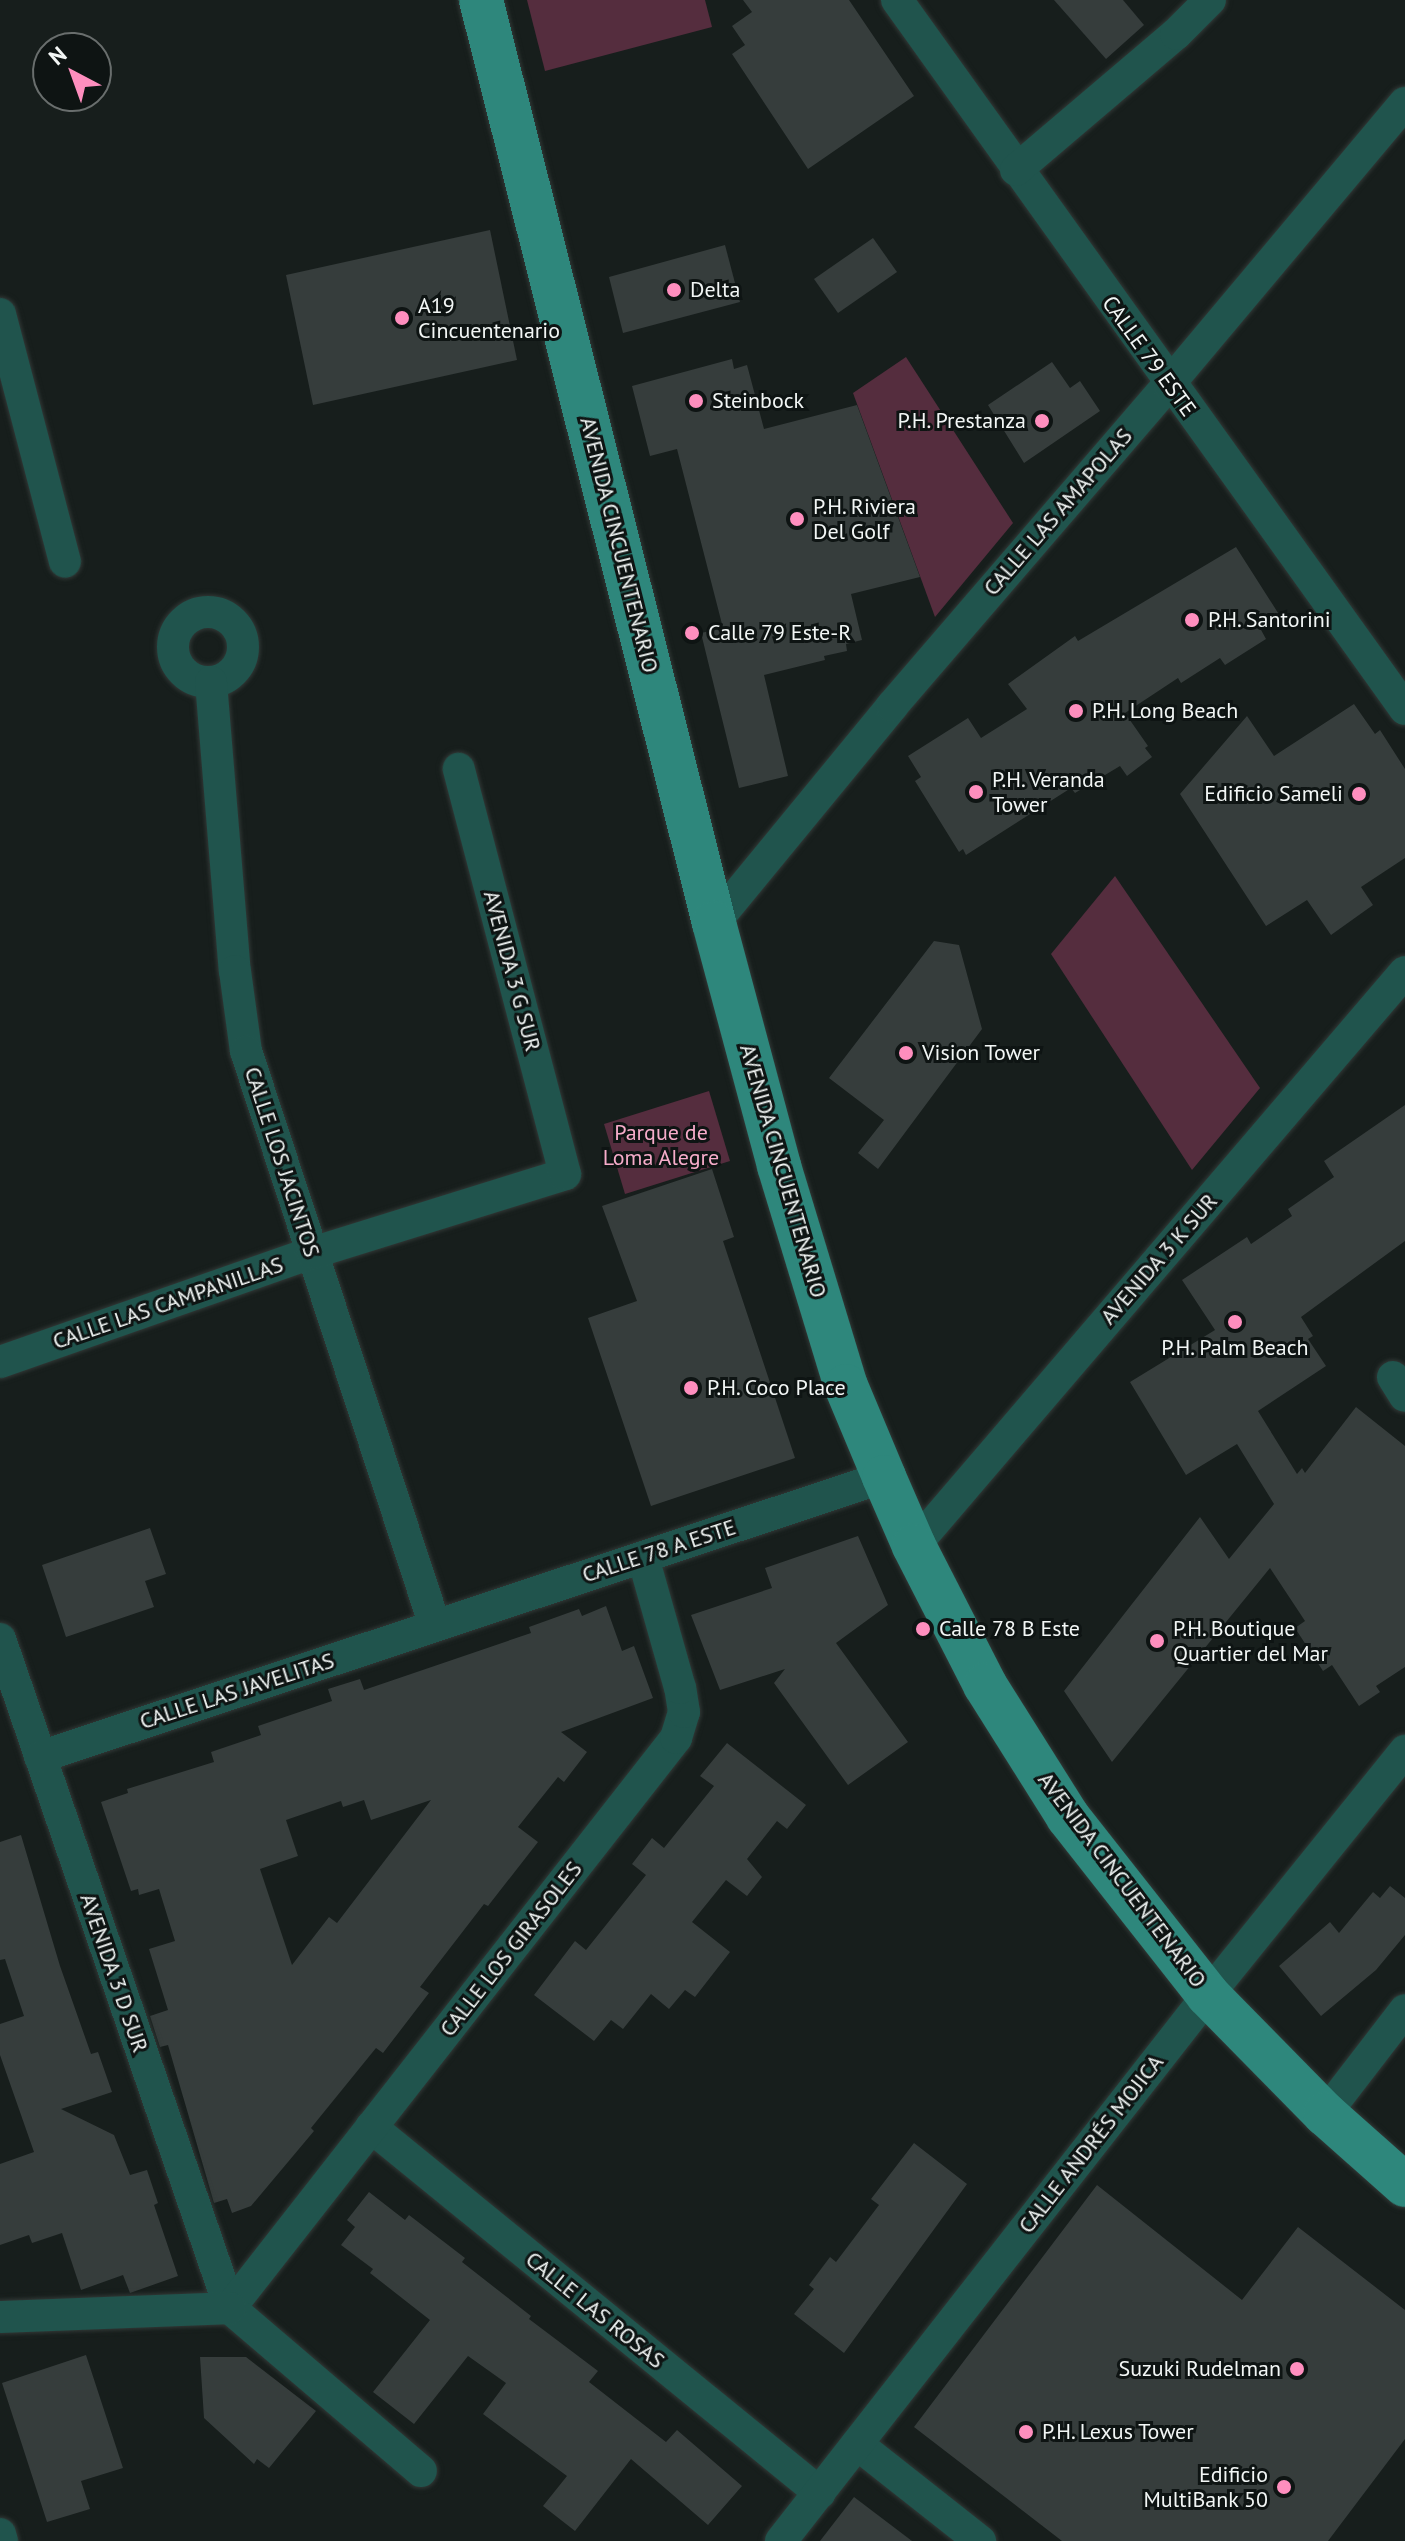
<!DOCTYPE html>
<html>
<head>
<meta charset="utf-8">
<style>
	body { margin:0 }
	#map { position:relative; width:1405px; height:2541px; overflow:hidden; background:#171e1c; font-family:"PT Sans",sans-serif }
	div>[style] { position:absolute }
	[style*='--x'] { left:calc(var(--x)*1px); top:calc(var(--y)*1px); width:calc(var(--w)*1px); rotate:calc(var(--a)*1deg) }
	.green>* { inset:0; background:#552d3e }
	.building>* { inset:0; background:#363d3c }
	.roads { filter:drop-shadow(0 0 2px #313836) drop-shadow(0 0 2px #313836) }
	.minor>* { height:32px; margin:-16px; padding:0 16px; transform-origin:16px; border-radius:16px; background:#20544d }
	.minor>.ring { margin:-16px; padding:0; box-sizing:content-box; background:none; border:32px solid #20544d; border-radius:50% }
	.primary>* { height:44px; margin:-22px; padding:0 22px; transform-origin:22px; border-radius:22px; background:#2e877c }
	.dots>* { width:22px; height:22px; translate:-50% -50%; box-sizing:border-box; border:4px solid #0e1413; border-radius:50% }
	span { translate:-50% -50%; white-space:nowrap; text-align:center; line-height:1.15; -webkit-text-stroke:6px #0e1413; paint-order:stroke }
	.poi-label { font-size:22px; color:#f2f6f5 }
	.left { translate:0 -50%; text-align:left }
	.right { translate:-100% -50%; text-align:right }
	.street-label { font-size:22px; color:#f2f6f5 }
	.park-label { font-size:22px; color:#f7acca }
	.north { position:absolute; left:32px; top:32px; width:80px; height:80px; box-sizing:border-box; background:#0e1413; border:2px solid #696e6d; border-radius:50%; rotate:319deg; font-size:22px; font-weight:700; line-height:32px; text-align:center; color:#f2f6f5 }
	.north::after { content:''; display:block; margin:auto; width:28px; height:36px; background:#fe8ebe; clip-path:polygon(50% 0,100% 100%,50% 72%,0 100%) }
</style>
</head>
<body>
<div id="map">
	<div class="green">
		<div style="clip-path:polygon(527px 0,705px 0,712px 27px,545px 71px)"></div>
		<div style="clip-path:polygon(906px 357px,1013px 523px,935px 617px,853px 393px)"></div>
		<div style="clip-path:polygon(1115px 876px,1260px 1088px,1192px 1170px,1051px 954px)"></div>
		<div style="clip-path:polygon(709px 1091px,730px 1161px,625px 1194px,604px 1124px)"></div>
	</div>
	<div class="building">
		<div style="clip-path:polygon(743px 0,849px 0,914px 96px,808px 169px,732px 54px,745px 45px,732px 26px,752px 12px)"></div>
		<div style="clip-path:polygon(1054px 0,1123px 0,1144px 25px,1106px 59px)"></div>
		<div style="clip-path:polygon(490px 230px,517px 360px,313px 405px,286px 275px)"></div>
		<div style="clip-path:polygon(873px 238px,897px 272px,838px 313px,814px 279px)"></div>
		<div style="clip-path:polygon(725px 245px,740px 302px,623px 333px,609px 277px)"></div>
		<div style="clip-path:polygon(732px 359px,734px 369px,747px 365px,764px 429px,857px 405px,920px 577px,851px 594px,862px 640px,846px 644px,847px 651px,824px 656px,825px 660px,764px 675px,788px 776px,739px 788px,701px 633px,723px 628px,677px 449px,650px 456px,632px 386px)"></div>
		<div style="clip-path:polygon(1052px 362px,1070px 388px,1080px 381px,1100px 411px,1024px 463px,988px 405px)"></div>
		<div style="clip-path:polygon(1236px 547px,1280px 616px,1260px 628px,1266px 639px,1225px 665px,1220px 658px,1181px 683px,1178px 678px,1125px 713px,1148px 746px,1145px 748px,1152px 757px,1127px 776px,1120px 766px,1075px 793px,1071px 788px,966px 855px,963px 849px,959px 852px,915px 781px,921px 777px,908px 756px,968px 718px,981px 738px,1027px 709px,1008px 684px,1075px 636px,1078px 641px)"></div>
		<div style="clip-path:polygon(1354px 704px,1375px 734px,1380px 730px,1405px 769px,1405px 858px,1361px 887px,1373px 905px,1331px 935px,1307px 900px,1266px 926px,1180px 794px,1247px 716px,1274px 756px)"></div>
		<div style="clip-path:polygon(934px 941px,959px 945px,982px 1029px,878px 1169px,858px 1153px,884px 1120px,829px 1078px)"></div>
		<div style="clip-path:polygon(1405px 1105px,1405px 1241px,1301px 1317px,1313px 1336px,1308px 1339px,1326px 1366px,1258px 1411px,1297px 1474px,1302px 1468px,1305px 1473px,1356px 1407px,1405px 1446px,1405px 1667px,1376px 1686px,1380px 1692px,1359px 1706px,1332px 1665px,1323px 1671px,1295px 1628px,1305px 1621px,1270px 1568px,1112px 1762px,1064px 1691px,1200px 1517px,1229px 1559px,1274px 1504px,1237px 1444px,1186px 1475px,1130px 1382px,1215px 1330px,1182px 1280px,1247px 1237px,1251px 1244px,1292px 1216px,1288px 1209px,1334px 1177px,1324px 1161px)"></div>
		<div style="clip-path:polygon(712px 1169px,734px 1237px,723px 1241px,795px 1458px,651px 1506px,588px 1318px,637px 1301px,602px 1206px)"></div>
		<div style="clip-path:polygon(150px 1528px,166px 1574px,145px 1581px,154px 1607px,66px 1637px,42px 1565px)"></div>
		<div style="clip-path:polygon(858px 1536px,888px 1605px,836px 1643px,908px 1742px,848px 1785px,774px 1683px,785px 1669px,720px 1690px,691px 1615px,772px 1588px,765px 1568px)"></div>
		<div style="clip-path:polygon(evenodd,606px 1606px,622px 1651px,634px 1646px,653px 1698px,561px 1732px,587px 1752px,564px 1782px,558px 1777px,518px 1827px,538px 1842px,488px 1906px,484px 1904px,420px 1987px,429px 1993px,383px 2053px,376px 2048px,311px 2128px,314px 2131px,251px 2206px,232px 2213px,227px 2199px,214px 2203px,168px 2045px,160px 2047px,150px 2016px,168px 2010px,149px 1949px,175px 1941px,159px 1889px,139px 1895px,138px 1889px,131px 1891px,101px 1802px,128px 1793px,127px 1789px,214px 1762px,211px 1752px,261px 1735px,258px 1726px,332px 1701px,328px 1689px,360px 1679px,364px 1690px,531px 1633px,529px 1627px,579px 1609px,582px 1616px,606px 1606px,364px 1800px,371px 1820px,431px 1800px,337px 1923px,329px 1917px,292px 1965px,260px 1869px,298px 1856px,286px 1820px,341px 1801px,343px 1807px,364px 1800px)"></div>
		<div style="clip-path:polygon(727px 1743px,806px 1805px,787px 1829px,777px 1821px,747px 1859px,762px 1877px,747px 1896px,726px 1880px,692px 1922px,730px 1952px,695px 1997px,685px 1990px,669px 2009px,651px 1994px,623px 2029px,611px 2020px,594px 2041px,534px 1995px,575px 1941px,586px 1950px,646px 1875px,632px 1864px,652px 1838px,664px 1848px,714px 1786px,700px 1776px)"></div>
		<div style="clip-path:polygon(21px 1835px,60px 1966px,91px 2054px,98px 2052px,112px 2092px,61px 2109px,114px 2135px,130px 2175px,147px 2170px,158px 2203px,154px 2205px,178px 2276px,130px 2293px,123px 2275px,81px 2290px,62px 2233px,32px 2243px,29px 2235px,0 2245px,0 2164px,34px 2152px,0 2055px,0 2024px,24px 2016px,5px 1959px,0 1960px,0 1842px)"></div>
		<div style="clip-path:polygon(1390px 1886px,1405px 1898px,1405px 1935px,1376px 1970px,1321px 2016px,1279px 1966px,1330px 1922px,1339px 1933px,1373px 1892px,1380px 1898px)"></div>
		<div style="clip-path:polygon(914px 2143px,967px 2184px,844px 2353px,794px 2314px,814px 2289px,809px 2285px,830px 2257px,836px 2262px,879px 2205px,871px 2199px)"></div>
		<div style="clip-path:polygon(1097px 2185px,1242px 2300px,1298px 2227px,1405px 2310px,1405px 2439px,1328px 2541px,1062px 2541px,914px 2427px)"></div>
		<div style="clip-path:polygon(369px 2192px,405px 2220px,409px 2215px,465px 2258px,462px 2262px,531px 2316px,529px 2319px,598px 2371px,589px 2382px,666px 2442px,677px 2430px,742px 2486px,708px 2525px,631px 2459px,575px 2531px,543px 2506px,567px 2476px,483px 2414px,506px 2383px,468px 2356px,414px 2424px,373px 2392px,430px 2320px,370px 2273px,373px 2269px,341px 2245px,355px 2227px,347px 2220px)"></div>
		<div style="clip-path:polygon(86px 2355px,123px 2468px,81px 2481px,90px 2509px,47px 2522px,2px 2383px)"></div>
		<div style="clip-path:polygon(200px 2357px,246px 2357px,316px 2411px,269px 2468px,257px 2459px,254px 2464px,204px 2418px)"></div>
		<div style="clip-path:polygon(854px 2497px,912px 2541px,820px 2541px)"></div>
	</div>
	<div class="roads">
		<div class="minor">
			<div style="--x:897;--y:0;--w:872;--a:54.38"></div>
			<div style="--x:1016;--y:170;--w:210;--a:-40.4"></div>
			<div style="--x:1176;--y:34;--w:48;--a:-45"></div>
			<div style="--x:0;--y:314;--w:256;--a:75.3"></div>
			<div class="ring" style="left:173px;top:612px;width:38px;height:38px"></div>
			<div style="--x:211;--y:682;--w:290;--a:85.3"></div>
			<div style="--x:235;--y:971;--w:81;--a:82.2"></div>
			<div style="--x:246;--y:1051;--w:605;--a:71.8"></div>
			<div style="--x:714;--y:923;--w:281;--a:-50.6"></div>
			<div style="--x:892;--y:706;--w:425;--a:-49.3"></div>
			<div style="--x:1169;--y:384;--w:367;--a:-50"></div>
			<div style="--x:0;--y:1362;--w:330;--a:-19.3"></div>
			<div style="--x:312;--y:1253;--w:265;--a:-17.3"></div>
			<div style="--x:565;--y:1174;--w:419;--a:-104.7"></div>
			<div style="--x:1393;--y:1377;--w:22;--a:58"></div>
			<div style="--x:914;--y:1546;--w:755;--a:-49.46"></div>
			<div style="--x:0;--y:1639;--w:707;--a:71.03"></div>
			<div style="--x:40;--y:1757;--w:889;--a:-18.35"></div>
			<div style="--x:1325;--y:2114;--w:131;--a:-52.4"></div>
			<div style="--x:371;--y:2127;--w:579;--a:39.19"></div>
			<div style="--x:230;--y:2308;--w:724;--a:-51.96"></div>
			<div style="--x:676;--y:1738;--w:27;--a:-73"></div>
			<div style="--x:684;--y:1712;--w:24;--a:-99"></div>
			<div style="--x:680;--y:1688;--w:136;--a:-105.8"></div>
			<div style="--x:230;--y:2308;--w:251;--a:40.5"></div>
			<div style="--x:0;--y:2317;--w:230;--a:-2.2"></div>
			<div style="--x:857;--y:2444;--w:157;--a:38.3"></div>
			<div style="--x:0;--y:2534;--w:7;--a:74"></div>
			<div style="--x:781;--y:2541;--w:693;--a:-51.97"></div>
			<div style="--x:1208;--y:1995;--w:314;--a:-51.1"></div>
		</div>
		<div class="primary">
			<div style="--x:481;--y:0;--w:952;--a:75.83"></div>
			<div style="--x:714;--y:923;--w:252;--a:75"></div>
			<div style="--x:779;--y:1166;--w:230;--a:73.1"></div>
			<div style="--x:846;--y:1386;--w:99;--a:67.3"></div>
			<div style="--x:884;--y:1477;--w:75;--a:66.5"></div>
			<div style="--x:914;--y:1546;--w:156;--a:62.9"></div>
			<div style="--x:985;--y:1685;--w:156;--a:57.8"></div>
			<div style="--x:1068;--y:1817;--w:226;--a:51.8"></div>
			<div style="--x:1208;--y:1995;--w:167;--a:45.5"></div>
			<div style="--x:1325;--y:2114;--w:107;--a:41.6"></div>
		</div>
	</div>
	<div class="dots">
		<div style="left:674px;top:290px;background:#fe8ebe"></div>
		<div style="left:402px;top:318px;background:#fe8ebe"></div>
		<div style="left:696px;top:401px;background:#fe8ebe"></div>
		<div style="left:1042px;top:421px;background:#fe8ebe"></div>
		<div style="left:797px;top:519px;background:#fe8ebe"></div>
		<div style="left:1192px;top:620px;background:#fe8ebe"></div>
		<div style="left:692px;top:633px;background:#fe8ebe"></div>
		<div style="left:1076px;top:711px;background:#fe8ebe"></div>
		<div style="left:976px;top:792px;background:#fe8ebe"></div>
		<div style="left:1359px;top:794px;background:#fe8ebe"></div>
		<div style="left:906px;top:1053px;background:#fe8ebe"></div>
		<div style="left:1235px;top:1322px;background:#fe8ebe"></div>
		<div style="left:691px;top:1388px;background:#fe8ebe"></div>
		<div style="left:923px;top:1629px;background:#fe8ebe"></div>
		<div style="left:1157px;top:1641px;background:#fe8ebe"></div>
		<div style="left:1297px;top:2369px;background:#fe8ebe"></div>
		<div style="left:1026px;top:2432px;background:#fe8ebe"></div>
		<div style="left:1284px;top:2487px;background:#fe8ebe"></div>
	</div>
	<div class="poi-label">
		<span class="left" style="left:690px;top:290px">Delta</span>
		<span class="left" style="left:418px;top:318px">A19<br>Cincuentenario</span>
		<span class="left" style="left:712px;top:401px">Steinbock</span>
		<span class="right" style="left:1026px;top:421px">P.H. Prestanza</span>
		<span class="left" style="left:813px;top:519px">P.H. Riviera<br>Del Golf</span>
		<span class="left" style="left:1208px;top:620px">P.H. Santorini</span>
		<span class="left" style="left:708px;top:633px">Calle 79 Este-R</span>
		<span class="left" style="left:1092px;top:711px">P.H. Long Beach</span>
		<span class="left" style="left:992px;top:792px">P.H. Veranda<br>Tower</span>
		<span class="right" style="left:1343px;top:794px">Edificio Sameli</span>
		<span class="left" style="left:922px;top:1053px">Vision Tower</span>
		<span style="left:1235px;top:1348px">P.H. Palm Beach</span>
		<span class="left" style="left:707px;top:1388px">P.H. Coco Place</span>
		<span class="left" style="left:1173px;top:1641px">P.H. Boutique<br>Quartier del Mar</span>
		<span class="left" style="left:939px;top:1629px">Calle 78 B Este</span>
		<span class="right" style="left:1281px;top:2369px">Suzuki Rudelman</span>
		<span class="left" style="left:1042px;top:2432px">P.H. Lexus Tower</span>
		<span class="right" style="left:1268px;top:2487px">Edificio<br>MultiBank 50</span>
	</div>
	<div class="street-label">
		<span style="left:1149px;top:356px;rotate:54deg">CALLE 79 ESTE</span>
		<span style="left:1058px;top:512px;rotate:-49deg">CALLE LAS AMAPOLAS</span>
		<span style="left:619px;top:545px;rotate:76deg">AVENIDA CINCUENTENARIO</span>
		<span style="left:512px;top:971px;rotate:75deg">AVENIDA 3 G SUR</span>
		<span style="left:282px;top:1162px;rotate:72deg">CALLE LOS JACINTOS</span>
		<span style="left:783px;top:1171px;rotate:74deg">AVENIDA CINCUENTENARIO</span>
		<span style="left:1159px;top:1259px;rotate:-49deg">AVENIDA 3 K SUR</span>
		<span style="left:168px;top:1303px;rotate:-19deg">CALLE LAS CAMPANILLAS</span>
		<span style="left:659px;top:1551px;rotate:-18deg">CALLE 78 A ESTE</span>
		<span style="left:237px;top:1691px;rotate:-18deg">CALLE LAS JAVELITAS</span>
		<span style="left:1122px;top:1880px;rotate:53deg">AVENIDA CINCUENTENARIO</span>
		<span style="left:511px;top:1949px;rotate:-52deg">CALLE LOS GIRASOLES</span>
		<span style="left:114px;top:1973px;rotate:71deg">AVENIDA 3 D SUR</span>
		<span style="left:1091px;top:2144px;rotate:-52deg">CALLE ANDRÉS MOJICA</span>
		<span style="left:595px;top:2310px;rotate:39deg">CALLE LAS ROSAS</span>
	</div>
	<div class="park-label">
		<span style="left:661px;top:1145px">Parque de<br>Loma Alegre</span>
	</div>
	<div class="north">N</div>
</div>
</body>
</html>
